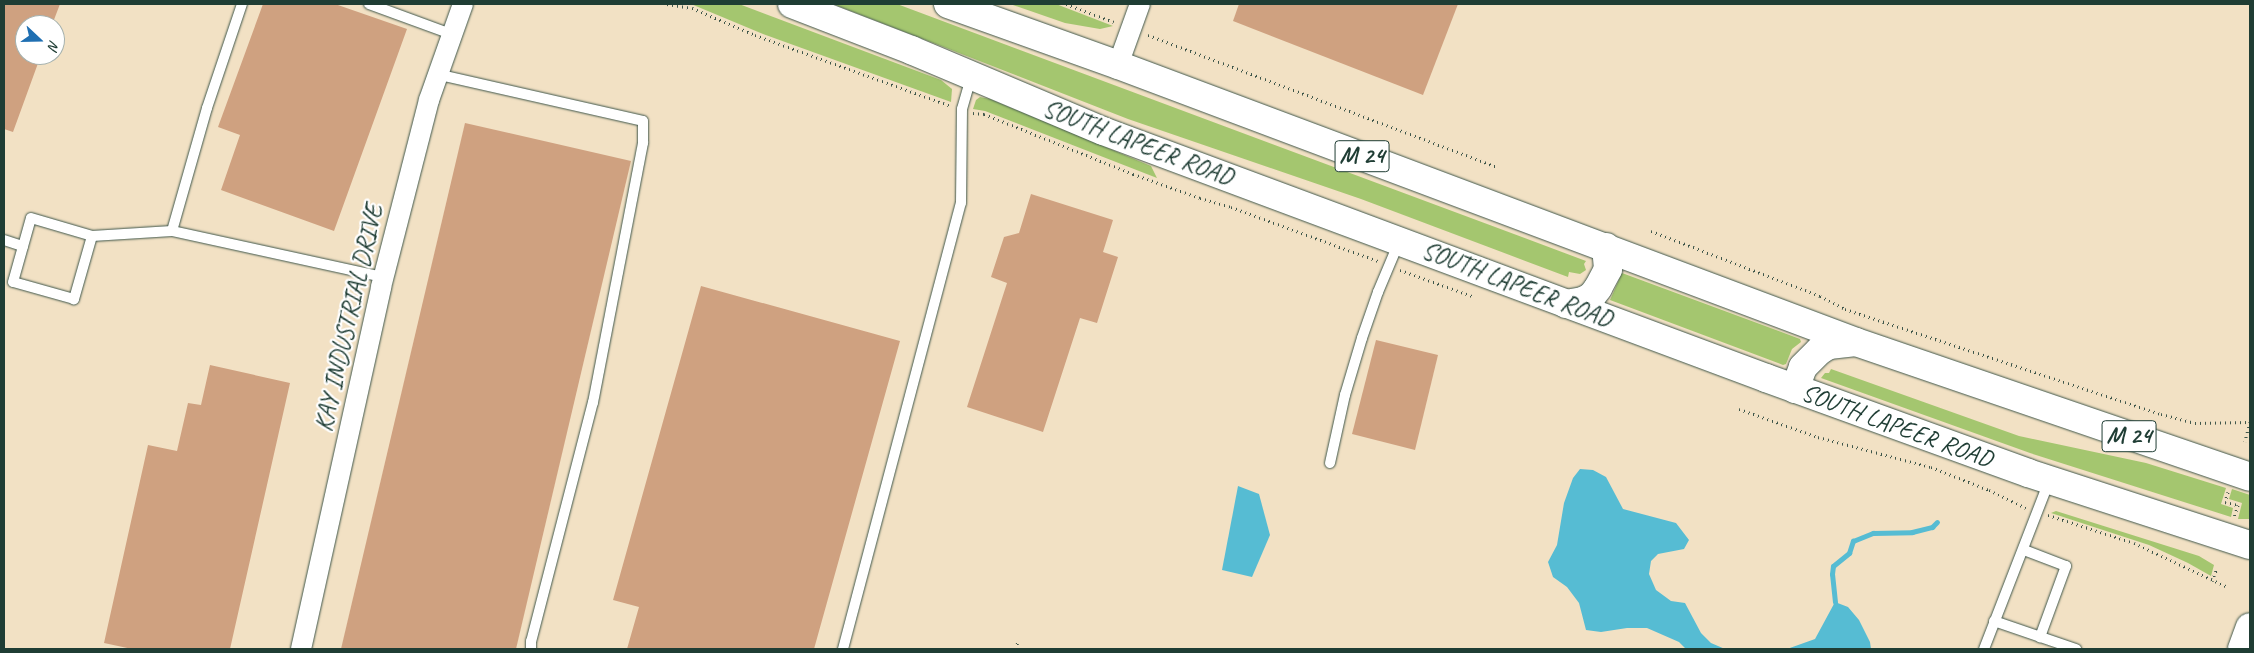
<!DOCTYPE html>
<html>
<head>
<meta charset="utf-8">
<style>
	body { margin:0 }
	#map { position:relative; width:2254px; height:653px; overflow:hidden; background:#f2e1c4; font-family:Caveat,sans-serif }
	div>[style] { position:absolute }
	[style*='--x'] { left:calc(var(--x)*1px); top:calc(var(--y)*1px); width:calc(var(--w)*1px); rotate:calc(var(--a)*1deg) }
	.green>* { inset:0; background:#a4c66f }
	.water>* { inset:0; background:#56bcd3 }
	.stream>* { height:5px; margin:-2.5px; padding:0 2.5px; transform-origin:2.5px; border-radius:2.5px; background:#56bcd3 }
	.building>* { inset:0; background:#cfa180 }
	.path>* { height:3px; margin-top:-1.5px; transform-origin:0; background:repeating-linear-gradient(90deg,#3f564a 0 1px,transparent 0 5px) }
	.roads { filter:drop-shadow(0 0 1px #3f564a) drop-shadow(0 0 1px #3f564a) }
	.service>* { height:10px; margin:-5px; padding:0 5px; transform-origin:5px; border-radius:5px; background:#fff }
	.minor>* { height:20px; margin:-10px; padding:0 10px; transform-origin:10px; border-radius:10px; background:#fff }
	.secondary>* { height:28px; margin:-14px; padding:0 14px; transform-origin:14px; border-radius:14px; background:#fff }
	.primary>* { height:28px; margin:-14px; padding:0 14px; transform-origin:14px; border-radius:14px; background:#fff }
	span { translate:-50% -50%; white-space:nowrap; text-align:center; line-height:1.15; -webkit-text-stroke:4.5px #fff; paint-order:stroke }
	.shield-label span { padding:1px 4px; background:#fff; border:1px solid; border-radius:4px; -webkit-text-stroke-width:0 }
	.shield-label { font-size:24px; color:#1f3d34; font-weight:700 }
	.street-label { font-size:25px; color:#1f3d34 }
	.frame { position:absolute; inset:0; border:5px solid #1f3d34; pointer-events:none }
	.north { position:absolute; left:15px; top:15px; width:50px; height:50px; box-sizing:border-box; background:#fff; border:1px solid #a5b1ae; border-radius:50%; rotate:111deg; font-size:14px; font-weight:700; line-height:20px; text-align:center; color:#1f3d34 }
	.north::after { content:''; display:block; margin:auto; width:18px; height:22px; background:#1f6fb2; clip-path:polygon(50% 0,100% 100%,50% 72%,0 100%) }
</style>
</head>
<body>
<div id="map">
	<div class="green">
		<div style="clip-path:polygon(691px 4px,739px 4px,941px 80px,952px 89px,951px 102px,763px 34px)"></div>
		<div style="clip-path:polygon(833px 4px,897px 4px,1586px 261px,1584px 264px,1586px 270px,1580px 274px,1569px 272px,1568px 277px,1361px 199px,1128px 119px)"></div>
		<div style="clip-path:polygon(1010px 4px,1056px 4px,1113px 26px,1100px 29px,1065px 23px)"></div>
		<div style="clip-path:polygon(980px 97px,990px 99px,1151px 166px,1157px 178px,985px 111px,973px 109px,976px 100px)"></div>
		<div style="clip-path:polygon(1622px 273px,1800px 339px,1801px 342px,1792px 349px,1786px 364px,1783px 365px,1610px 300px)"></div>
		<div style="clip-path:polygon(1831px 369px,2019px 436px,2146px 463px,2226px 488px,2221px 504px,2233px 508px,2231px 517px,2030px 453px,1821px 378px,1825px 373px,1829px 373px)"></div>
		<div style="clip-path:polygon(2232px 489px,2250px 495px,2250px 519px,2238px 519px,2242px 503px,2229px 499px)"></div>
		<div style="clip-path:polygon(2056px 511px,2199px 556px,2214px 565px,2211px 576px,2188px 563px,2149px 545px,2051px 513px)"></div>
	</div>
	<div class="water">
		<div style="clip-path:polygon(1580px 469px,1593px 470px,1606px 477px,1623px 509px,1676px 523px,1689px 540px,1684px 549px,1658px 554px,1651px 561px,1649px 574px,1656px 590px,1671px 601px,1685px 603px,1701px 633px,1711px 643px,1725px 649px,1686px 649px,1679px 642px,1647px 628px,1627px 628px,1601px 632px,1586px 630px,1579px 603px,1567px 587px,1553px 577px,1548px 562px,1557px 545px,1564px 503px,1573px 478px)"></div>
		<div style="clip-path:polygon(1238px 486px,1259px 494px,1270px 535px,1252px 577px,1222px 570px)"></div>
		<div style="clip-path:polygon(1835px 602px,1848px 607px,1859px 620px,1870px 642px,1871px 649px,1787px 649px,1815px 639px)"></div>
	</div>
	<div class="stream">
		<div style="--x:1835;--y:602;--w:28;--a:-96"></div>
		<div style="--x:1832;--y:574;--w:8;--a:-83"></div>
		<div style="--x:1833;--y:566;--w:21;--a:-39"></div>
		<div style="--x:1849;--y:553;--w:13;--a:-72"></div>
		<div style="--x:1853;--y:541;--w:22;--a:-22"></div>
		<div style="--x:1873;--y:533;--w:39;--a:-1"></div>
		<div style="--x:1912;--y:532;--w:21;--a:-14"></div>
		<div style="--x:1932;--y:527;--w:7;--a:-45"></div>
	</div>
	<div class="building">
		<div style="clip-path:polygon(4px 4px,60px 4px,52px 25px,25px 25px,25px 55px,41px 55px,13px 132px,4px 129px)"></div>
		<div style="clip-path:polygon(263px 4px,335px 4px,407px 29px,334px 231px,221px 190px,240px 135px,218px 127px)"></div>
		<div style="clip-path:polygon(1239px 4px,1458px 4px,1423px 95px,1233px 21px)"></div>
		<div style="clip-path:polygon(465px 123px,631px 161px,516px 649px,341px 649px)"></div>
		<div style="clip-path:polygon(1031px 194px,1113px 220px,1103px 252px,1118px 257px,1097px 323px,1080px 318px,1043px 432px,967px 407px,1007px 283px,991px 277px,1004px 237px,1019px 233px)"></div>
		<div style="clip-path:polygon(701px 286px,900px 341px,814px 649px,627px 649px,639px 607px,613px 600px)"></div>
		<div style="clip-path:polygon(1376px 340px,1438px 355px,1415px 450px,1352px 434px)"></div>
		<div style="clip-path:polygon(210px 365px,290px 383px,230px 649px,132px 649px,104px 643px,148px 445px,177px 451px,188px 403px,201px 405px)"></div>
	</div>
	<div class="path">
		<div style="--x:667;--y:4;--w:25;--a:9"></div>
		<div style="--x:692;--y:8;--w:69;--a:23.2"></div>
		<div style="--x:755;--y:35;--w:208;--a:19.9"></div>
		<div style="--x:1066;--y:4;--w:51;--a:20.6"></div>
		<div style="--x:1148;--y:35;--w:373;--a:20.7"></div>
		<div style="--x:973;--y:113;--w:11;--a:5"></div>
		<div style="--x:984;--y:114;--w:161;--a:21.9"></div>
		<div style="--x:1133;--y:174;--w:71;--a:19.7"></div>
		<div style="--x:1200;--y:198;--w:32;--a:16"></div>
		<div style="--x:1231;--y:207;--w:157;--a:20.2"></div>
		<div style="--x:1651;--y:231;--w:181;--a:21"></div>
		<div style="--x:1820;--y:296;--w:28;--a:27"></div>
		<div style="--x:1845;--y:309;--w:333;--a:18.4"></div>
		<div style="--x:2161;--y:414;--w:35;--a:15"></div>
		<div style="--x:2195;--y:423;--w:55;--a:-1"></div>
		<div style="--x:2250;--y:422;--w:20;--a:105"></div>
		<div style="--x:1400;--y:270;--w:77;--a:19.9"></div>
		<div style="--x:1739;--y:409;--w:84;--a:19.5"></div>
		<div style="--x:1818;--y:437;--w:117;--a:14.9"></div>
		<div style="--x:1931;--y:467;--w:62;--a:21.6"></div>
		<div style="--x:1989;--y:490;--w:41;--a:25.9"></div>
		<div style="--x:2228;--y:492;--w:10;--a:107"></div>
		<div style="--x:2225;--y:502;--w:13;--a:13"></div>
		<div style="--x:2238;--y:505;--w:13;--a:108"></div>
		<div style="--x:2048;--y:515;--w:90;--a:18"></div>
		<div style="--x:2134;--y:543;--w:102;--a:25.1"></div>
		<div style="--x:2212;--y:581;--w:14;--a:-69"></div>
		<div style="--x:1016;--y:649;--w:9;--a:-77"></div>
	</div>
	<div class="roads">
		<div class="service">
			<div style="--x:242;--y:4;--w:110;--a:108.6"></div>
			<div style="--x:207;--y:108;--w:128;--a:105.9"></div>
			<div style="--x:172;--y:231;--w:216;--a:12.3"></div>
			<div style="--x:369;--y:4;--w:87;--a:20.1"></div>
			<div style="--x:436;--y:74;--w:212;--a:12.8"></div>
			<div style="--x:643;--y:121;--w:22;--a:90"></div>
			<div style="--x:643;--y:143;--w:264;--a:100.9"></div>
			<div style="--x:593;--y:402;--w:247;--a:104.5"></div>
			<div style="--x:531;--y:641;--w:8;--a:90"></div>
			<div style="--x:31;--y:218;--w:64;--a:16.4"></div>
			<div style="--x:92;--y:236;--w:66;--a:105.9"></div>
			<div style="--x:74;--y:299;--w:63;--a:-164.4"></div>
			<div style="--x:13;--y:282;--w:66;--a:-74.3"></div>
			<div style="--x:92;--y:236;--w:80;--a:-3.6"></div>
			<div style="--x:4;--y:240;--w:20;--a:18"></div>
			<div style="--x:1330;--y:463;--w:70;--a:-77.6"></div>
			<div style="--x:1345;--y:395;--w:59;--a:-73.4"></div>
			<div style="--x:1362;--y:338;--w:49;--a:-70.8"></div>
			<div style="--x:1378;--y:292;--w:54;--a:-67.2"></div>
			<div style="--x:2024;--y:550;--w:45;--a:20.9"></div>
			<div style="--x:2066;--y:566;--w:76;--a:110.1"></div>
			<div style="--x:1994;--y:621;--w:87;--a:18.9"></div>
			<div style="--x:843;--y:649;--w:461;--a:-75.2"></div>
			<div style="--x:961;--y:203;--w:94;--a:-89.4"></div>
			<div style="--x:962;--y:109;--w:33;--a:-74"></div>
			<div style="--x:1984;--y:649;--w:180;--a:-68.8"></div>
		</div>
		<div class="minor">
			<div style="--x:1118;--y:65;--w:65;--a:-70.2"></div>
			<div style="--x:301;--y:649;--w:371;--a:-77.5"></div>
			<div style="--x:381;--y:287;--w:193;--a:-75.6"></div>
			<div style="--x:429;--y:100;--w:102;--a:-70.5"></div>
		</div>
		<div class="secondary">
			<div style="--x:2242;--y:649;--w:23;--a:-70"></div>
		</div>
		<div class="primary">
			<div style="--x:792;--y:4;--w:128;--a:21.1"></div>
			<div style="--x:911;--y:50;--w:208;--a:22.9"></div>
			<div style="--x:1103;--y:131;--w:708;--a:20.43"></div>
			<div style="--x:1766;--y:378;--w:279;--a:19.9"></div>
			<div style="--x:2028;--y:473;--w:233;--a:18"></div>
			<div style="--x:948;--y:4;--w:181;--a:19.7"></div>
			<div style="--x:1118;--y:65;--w:788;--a:20.57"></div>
			<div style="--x:1856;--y:342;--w:416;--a:18.9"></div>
			<div style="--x:1566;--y:304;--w:17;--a:-10"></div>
			<div style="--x:1583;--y:301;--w:10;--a:-29"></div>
			<div style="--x:1592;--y:296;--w:10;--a:-53"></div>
			<div style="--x:1598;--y:288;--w:21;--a:-62"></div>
			<div style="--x:1608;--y:269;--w:22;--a:-95"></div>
			<div style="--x:1795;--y:389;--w:23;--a:-70"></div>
			<div style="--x:1803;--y:367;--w:23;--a:-45"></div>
			<div style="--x:1819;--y:351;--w:12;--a:-31"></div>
			<div style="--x:1829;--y:345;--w:27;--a:-6"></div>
		</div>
	</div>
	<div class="shield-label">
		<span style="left:1362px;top:156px">M 24</span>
		<span style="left:2129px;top:436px">M 24</span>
	</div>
	<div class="street-label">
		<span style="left:1138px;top:143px;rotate:21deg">SOUTH LAPEER ROAD</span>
		<span style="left:1517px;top:285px;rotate:21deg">SOUTH LAPEER ROAD</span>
		<span style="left:349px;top:318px;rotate:-77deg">KAY INDUSTRIAL DRIVE</span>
		<span style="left:1897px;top:426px;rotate:20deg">SOUTH LAPEER ROAD</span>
	</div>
	<div class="frame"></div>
	<div class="north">N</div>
</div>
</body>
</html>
